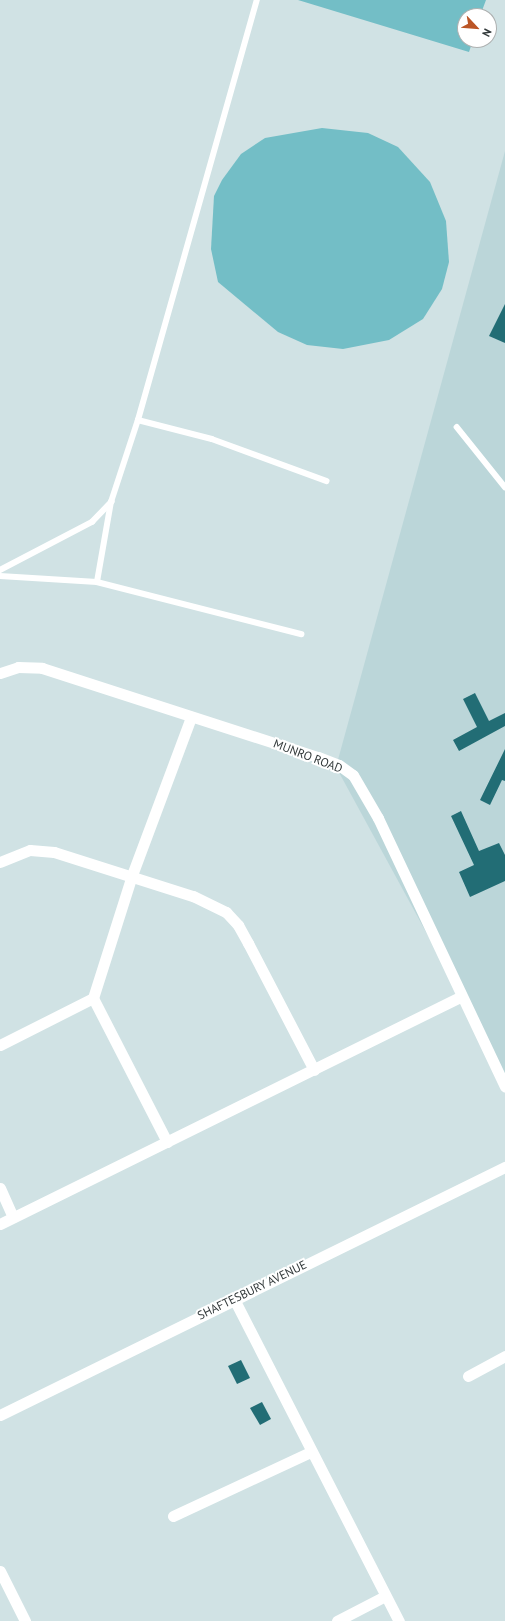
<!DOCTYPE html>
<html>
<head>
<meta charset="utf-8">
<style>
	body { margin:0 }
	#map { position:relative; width:505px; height:1621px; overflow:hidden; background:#d0e2e4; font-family:"PT Sans",sans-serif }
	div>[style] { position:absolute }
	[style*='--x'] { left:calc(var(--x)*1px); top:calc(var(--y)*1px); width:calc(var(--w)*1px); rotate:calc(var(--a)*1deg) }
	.built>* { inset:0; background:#bbd6d9 }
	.green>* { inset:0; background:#73bec6 }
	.building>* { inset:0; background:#226d75 }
	.lane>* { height:5.5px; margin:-2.75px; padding:0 2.75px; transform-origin:2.75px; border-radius:2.75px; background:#fff }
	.street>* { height:11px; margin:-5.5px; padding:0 5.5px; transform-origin:5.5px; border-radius:5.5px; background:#fff }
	span { translate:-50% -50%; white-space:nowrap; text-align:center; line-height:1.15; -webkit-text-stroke:4px #fff; paint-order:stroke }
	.street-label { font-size:12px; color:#32393a }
	.north { position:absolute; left:457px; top:8px; width:40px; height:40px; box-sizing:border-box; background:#fff; border:1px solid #adb0b0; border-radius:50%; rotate:116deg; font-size:11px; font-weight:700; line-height:16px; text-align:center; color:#32393a }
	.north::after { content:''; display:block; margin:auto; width:14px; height:18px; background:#bb5526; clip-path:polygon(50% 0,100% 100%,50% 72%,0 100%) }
</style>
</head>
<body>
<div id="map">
	<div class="built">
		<div style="clip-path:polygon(505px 151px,505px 1077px,336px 767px)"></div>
	</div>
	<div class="green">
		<div style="clip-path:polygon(298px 0,486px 0,480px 16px,465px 16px,465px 40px,473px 40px,469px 52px)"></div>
		<div style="clip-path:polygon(322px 128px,368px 133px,398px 147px,430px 182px,446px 221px,449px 262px,442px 289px,423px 319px,389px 340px,343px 349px,307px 345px,278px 332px,218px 282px,211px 249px,214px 196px,222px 180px,241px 154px,265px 138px)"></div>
	</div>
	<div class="building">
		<div style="clip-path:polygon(505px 304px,505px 343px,489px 336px)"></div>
		<div style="clip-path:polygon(475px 693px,489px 721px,505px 713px,505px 726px,459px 751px,453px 740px,477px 727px,463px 699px)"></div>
		<div style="clip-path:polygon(505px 749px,505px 781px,502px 780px,490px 805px,480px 800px)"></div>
		<div style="clip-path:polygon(461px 811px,479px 851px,499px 843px,505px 855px,505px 881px,470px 897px,459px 872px,474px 865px,451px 816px)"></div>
		<div style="clip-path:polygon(241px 1360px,250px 1378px,237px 1384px,228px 1366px)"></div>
		<div style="clip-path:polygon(262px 1402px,271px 1419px,260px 1425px,250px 1408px)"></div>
	</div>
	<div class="lane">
		<div style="--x:138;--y:420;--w:76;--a:14.4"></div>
		<div style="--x:212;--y:439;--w:122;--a:20.1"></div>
		<div style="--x:457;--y:427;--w:77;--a:51.3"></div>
		<div style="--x:0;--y:570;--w:104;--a:-27.6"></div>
		<div style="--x:92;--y:522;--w:28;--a:-46"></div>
		<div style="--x:111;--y:502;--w:86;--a:-71.8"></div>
		<div style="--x:138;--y:420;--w:437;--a:-74.2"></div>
		<div style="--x:0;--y:576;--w:97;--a:3.5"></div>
		<div style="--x:97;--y:582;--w:211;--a:14.3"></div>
		<div style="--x:97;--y:582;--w:81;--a:-80.1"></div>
	</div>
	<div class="street">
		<div style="--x:0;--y:673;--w:19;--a:-18"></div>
		<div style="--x:18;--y:667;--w:24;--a:2"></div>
		<div style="--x:42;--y:668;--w:290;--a:17.9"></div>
		<div style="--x:318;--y:757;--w:22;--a:21"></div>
		<div style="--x:339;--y:765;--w:17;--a:36"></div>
		<div style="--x:353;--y:775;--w:50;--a:59.8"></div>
		<div style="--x:378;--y:818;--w:297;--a:64.7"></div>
		<div style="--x:0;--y:862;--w:32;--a:-22"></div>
		<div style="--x:30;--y:850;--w:24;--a:5"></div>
		<div style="--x:54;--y:852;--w:146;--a:17.6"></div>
		<div style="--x:193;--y:896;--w:37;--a:26"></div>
		<div style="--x:226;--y:912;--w:18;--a:47"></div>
		<div style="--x:238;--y:925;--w:21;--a:61"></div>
		<div style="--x:248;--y:943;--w:143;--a:62.5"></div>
		<div style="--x:93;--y:998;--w:129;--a:-72.4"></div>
		<div style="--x:132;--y:875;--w:169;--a:-69.5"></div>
		<div style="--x:0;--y:1045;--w:104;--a:-26.8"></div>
		<div style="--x:93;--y:998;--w:162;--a:62.8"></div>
		<div style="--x:0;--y:1188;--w:32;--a:66"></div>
		<div style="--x:0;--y:1224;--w:513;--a:-26.27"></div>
		<div style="--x:234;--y:1299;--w:362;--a:62.9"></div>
		<div style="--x:468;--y:1376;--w:42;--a:-28.4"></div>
		<div style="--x:0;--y:1415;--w:563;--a:-26.16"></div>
		<div style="--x:173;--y:1516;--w:151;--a:-25"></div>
		<div style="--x:0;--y:1571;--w:56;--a:63.4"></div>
		<div style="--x:337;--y:1621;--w:54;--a:-27.5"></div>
	</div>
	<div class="street-label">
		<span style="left:308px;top:756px;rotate:21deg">MUNRO ROAD</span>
		<span style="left:252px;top:1290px;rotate:-26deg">SHAFTESBURY AVENUE</span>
	</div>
	<div class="north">N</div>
</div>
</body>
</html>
